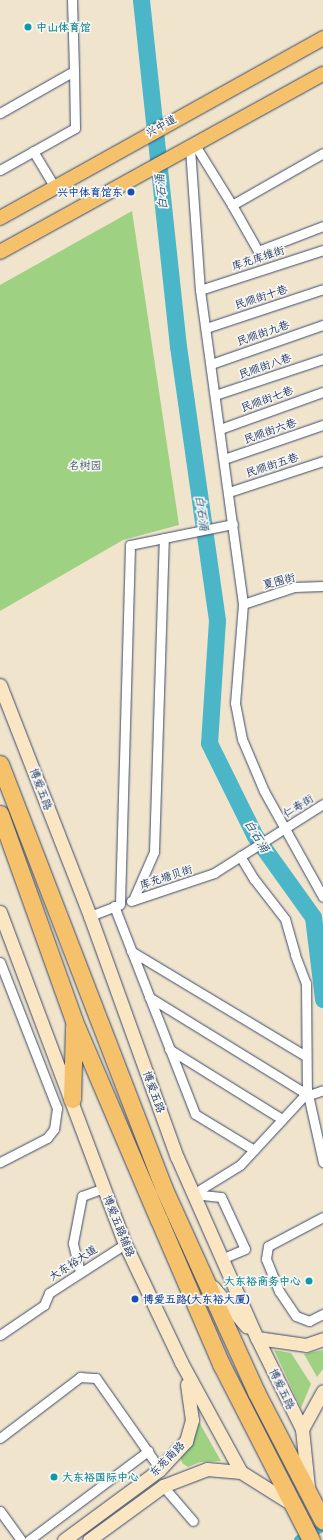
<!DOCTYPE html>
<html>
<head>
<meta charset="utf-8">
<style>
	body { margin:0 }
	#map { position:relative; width:323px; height:1540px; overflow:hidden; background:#f0e5cc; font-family:"Patrick Hand","LXGW WenKai TC",sans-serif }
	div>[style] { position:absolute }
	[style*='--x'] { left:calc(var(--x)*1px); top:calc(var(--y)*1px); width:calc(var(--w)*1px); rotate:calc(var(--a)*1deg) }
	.green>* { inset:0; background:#9ed181 }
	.canal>* { height:10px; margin:-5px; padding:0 5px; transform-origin:5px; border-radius:5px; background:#4bb6c8 }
	.river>* { height:17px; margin:-8.5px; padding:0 8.5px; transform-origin:8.5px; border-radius:8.5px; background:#4bb6c8 }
	.roads { filter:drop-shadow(0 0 1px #3b4a6e) drop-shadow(0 0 1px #3b4a6e) }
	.street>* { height:9px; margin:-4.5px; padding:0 4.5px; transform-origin:4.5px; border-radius:4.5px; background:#fff }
	.secondary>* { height:13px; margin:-6.5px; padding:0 6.5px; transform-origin:6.5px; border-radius:6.5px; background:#fbe6c4 }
	.primary>* { height:14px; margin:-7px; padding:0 7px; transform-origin:7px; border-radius:7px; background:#f5c16b }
	.highway>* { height:17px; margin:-8.5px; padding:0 8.5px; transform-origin:8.5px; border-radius:8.5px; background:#f5c16b }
	.dots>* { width:11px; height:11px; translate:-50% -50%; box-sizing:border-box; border:2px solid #f6f6f2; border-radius:50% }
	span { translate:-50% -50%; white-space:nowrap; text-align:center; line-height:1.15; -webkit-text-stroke:3.5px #f6f6f2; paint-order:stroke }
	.culture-label { font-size:11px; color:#0d838f; font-weight:700 }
	.left { translate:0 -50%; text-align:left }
	.right { translate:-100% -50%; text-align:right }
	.street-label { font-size:11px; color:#1b2f5e }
	.transit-label { font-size:11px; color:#164399; font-weight:700 }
	.park-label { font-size:11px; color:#3c5867 }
	.water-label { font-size:12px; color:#29587e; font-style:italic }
</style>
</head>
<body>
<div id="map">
	<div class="green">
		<div style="clip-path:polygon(132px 211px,179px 525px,123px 540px,0 611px,0 285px)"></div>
		<div style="clip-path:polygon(274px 1350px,291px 1353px,311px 1384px,301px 1408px)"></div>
		<div style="clip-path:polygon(323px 1350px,323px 1369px,317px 1377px,304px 1354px)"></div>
		<div style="clip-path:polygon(199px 1422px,221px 1461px,200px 1462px,188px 1467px,182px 1463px,180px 1456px)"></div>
	</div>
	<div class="canal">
		<div style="--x:299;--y:1540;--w:28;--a:-30"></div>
	</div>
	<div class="river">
		<div style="--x:141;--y:0;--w:348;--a:83.9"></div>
		<div style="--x:178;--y:346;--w:277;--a:81.9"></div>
		<div style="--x:217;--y:620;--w:123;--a:93.7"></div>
		<div style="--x:209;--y:743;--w:104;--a:63.7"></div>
		<div style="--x:255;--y:836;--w:100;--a:54.4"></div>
		<div style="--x:313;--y:917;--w:83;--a:83"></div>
	</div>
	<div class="roads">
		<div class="street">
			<div style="--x:0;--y:113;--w:85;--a:-29.6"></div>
			<div style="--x:74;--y:71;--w:71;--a:-91.6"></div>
			<div style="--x:195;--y:145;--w:70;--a:58.3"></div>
			<div style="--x:232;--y:205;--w:105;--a:-29.7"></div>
			<div style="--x:190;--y:148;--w:142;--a:86"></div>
			<div style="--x:200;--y:290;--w:317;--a:82.2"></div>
			<div style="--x:243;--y:604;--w:99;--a:94.6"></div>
			<div style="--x:235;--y:703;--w:37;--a:79"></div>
			<div style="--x:242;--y:739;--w:56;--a:67.1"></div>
			<div style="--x:264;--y:791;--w:121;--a:60.9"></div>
			<div style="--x:33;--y:151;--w:41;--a:59"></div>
			<div style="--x:0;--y:170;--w:86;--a:-29.2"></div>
			<div style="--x:75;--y:128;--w:57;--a:-91"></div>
			<div style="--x:232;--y:205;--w:53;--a:60.5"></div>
			<div style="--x:258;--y:251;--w:70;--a:-21"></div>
			<div style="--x:200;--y:290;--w:129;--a:-18"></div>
			<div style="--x:206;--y:328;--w:123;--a:-18.4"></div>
			<div style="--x:211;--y:364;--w:119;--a:-19.2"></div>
			<div style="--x:215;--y:395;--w:114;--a:-18.4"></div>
			<div style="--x:220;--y:429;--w:109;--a:-19.8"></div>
			<div style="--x:224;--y:459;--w:105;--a:-19"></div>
			<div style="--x:229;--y:492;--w:99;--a:-18.3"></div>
			<div style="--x:243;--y:604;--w:54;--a:-18.4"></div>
			<div style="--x:294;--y:587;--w:29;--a:-2"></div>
			<div style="--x:240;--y:856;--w:27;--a:59"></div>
			<div style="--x:254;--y:879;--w:51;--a:52.2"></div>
			<div style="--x:285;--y:919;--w:37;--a:74"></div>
			<div style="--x:295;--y:955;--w:30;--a:69"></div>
			<div style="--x:306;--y:983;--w:107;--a:89.5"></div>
			<div style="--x:307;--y:1090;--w:74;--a:77.5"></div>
			<div style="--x:133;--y:900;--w:52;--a:-66.4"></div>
			<div style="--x:154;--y:852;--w:314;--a:-88.2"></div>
			<div style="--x:131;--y:901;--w:88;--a:-18.6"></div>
			<div style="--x:214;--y:873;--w:129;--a:-32.3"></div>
			<div style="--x:120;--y:904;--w:359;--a:-88.4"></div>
			<div style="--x:130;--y:545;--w:105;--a:-11.5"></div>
			<div style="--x:114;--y:906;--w:223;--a:68.7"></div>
			<div style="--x:195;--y:1114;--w:69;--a:31.4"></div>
			<div style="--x:90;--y:916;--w:31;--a:-21"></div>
			<div style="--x:131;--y:951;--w:204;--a:31"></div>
			<div style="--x:0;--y:962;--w:157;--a:68.7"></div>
			<div style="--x:57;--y:1108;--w:21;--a:98"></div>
			<div style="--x:54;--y:1129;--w:11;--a:128"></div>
			<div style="--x:47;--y:1138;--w:53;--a:152.9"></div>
			<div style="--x:149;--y:997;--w:187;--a:31.6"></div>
			<div style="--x:169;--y:1049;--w:133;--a:31.8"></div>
			<div style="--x:193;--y:1194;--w:55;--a:-31.7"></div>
			<div style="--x:240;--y:1165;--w:93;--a:-47.2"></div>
			<div style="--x:303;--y:1097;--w:21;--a:-19"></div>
			<div style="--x:193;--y:1194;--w:28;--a:6"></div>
			<div style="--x:221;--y:1197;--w:57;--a:65.2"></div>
			<div style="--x:245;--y:1249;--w:26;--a:157"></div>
			<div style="--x:323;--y:1217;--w:62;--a:152.2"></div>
			<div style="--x:268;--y:1246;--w:13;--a:99"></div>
			<div style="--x:266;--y:1259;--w:35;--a:68"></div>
			<div style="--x:279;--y:1291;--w:30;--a:56"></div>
			<div style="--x:296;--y:1316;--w:14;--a:21"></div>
			<div style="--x:309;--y:1321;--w:16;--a:-27"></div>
			<div style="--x:80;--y:1272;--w:30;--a:-104"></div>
			<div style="--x:73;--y:1243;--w:48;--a:-79.2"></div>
			<div style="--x:82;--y:1196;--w:23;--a:-20"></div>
			<div style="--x:0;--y:1335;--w:53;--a:-34.3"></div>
			<div style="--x:44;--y:1305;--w:13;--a:-67"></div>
			<div style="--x:49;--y:1293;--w:90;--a:-32.8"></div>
			<div style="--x:0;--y:1438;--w:101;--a:-37.3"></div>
			<div style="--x:80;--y:1377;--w:16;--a:4"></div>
			<div style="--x:96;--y:1378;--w:111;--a:54.9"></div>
			<div style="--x:163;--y:1486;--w:46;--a:49.4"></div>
			<div style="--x:0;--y:1511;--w:36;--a:54"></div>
			<div style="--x:29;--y:1540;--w:149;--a:-36.8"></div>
		</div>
		<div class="secondary">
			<div style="--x:0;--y:685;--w:248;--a:68.7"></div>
			<div style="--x:90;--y:916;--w:256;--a:70.2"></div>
			<div style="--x:177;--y:1157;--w:198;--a:66.2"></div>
			<div style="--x:257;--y:1338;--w:102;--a:63.7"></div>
			<div style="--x:302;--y:1429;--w:58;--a:84.1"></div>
			<div style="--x:0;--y:912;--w:355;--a:69.4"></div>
			<div style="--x:125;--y:1244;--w:131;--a:64.6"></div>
			<div style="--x:181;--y:1362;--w:125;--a:61.4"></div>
			<div style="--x:241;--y:1472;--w:60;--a:32.1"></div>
			<div style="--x:213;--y:1287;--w:52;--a:49.6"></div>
			<div style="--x:257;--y:1338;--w:49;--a:8.1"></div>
			<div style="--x:306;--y:1345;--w:18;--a:-19"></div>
			<div style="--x:302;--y:1429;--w:43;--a:-61.1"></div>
			<div style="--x:64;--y:1540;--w:118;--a:-36.4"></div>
			<div style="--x:159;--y:1470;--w:40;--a:-47"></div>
			<div style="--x:186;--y:1441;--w:22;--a:-74"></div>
			<div style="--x:192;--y:1420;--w:36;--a:-98"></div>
			<div style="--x:89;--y:1540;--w:92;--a:-36.1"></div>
			<div style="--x:163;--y:1486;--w:47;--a:-21.1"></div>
			<div style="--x:207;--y:1469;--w:34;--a:5"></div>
		</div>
		<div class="primary">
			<div style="--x:0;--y:218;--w:370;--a:-29.1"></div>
			<div style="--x:0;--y:252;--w:369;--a:-28.9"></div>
		</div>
		<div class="highway">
			<div style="--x:0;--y:764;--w:456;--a:68.9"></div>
			<div style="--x:164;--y:1189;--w:223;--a:65.6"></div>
			<div style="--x:256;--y:1392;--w:145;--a:62.6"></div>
			<div style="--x:0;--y:814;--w:220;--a:70.3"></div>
			<div style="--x:74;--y:1021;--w:216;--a:66.9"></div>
			<div style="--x:159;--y:1220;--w:157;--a:66.7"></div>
			<div style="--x:221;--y:1364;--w:198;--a:62.9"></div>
			<div style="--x:72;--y:1099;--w:72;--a:-88.4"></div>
		</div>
	</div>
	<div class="dots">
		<div style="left:28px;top:27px;background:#0f9aa8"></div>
		<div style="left:131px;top:192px;background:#1a4fb4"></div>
		<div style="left:309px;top:1281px;background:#0f9aa8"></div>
		<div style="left:135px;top:1299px;background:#1a4fb4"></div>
		<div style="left:54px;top:1477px;background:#0f9aa8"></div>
	</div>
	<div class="culture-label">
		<span class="left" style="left:36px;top:27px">中山体育馆</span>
		<span class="right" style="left:301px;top:1281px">大东裕商务中心</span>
		<span class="left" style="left:62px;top:1477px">大东裕国际中心</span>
	</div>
	<div class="street-label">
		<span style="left:161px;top:126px;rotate:-29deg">兴中道</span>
		<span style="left:258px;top:258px;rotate:-18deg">库充库维街</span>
		<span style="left:261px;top:297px;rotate:-18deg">民顺街十巷</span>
		<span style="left:263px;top:333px;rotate:-19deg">民顺街九巷</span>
		<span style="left:265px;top:366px;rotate:-19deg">民顺街八巷</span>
		<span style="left:267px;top:399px;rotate:-20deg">民顺街七巷</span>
		<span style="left:270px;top:431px;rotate:-19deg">民顺街六巷</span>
		<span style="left:272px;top:465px;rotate:-18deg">民顺街五巷</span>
		<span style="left:279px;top:581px;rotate:-15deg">夏围街</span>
		<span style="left:41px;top:789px;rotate:69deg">博爱五路</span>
		<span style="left:298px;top:806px;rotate:-32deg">仁寿街</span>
		<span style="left:166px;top:877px;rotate:-18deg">库充塘贝街</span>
		<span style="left:154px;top:1092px;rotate:70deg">博爱五路</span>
		<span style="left:119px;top:1226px;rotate:68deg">博爱五路辅路</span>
		<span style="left:73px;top:1263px;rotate:-33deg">大东裕大道</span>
		<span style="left:282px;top:1389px;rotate:64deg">博爱五路</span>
		<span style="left:167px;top:1459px;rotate:-45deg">东苑南路</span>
	</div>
	<div class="transit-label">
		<span class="right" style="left:123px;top:192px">兴中体育馆东</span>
		<span class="left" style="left:143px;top:1299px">博爱五路(大东裕大厦)</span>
	</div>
	<div class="park-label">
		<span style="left:85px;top:465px">名树园</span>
	</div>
	<div class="water-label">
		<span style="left:161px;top:192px;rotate:-96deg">白石涌</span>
		<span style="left:202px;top:513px;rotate:82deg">白石涌</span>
		<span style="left:257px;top:836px;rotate:59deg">白石涌</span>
	</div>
</div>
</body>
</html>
